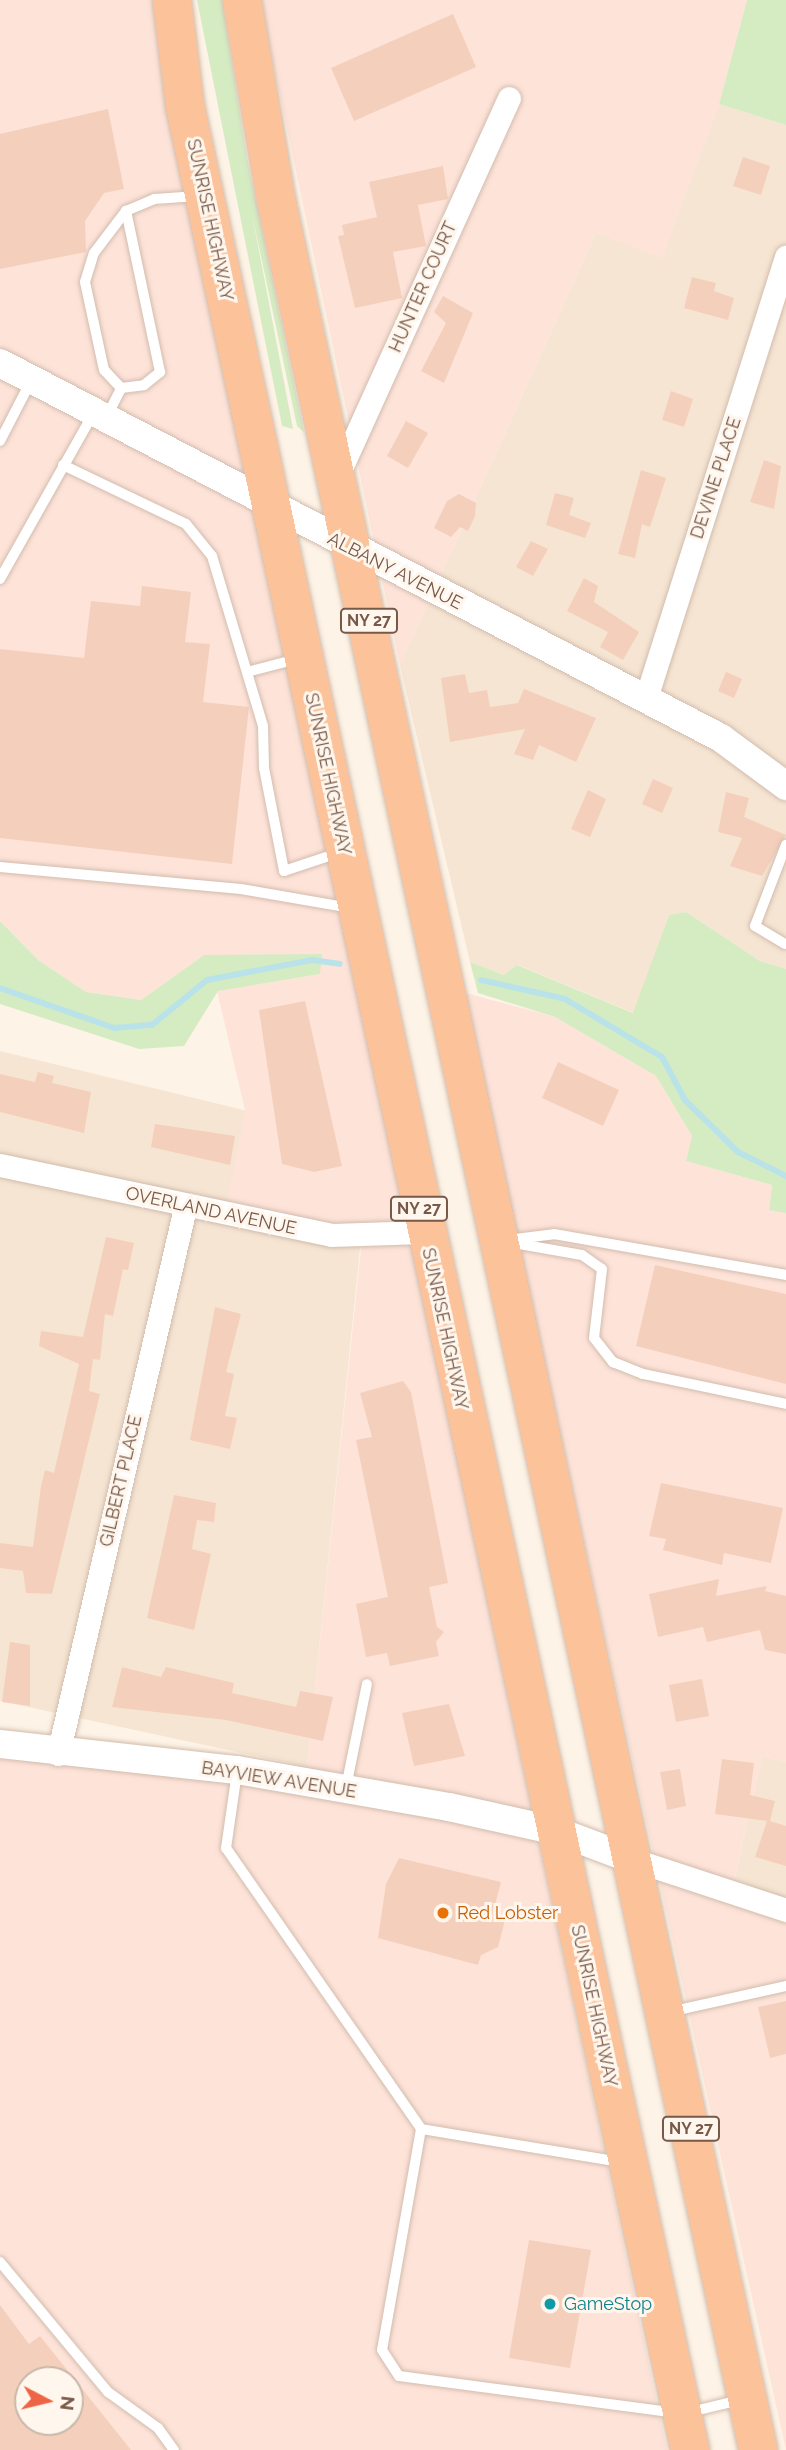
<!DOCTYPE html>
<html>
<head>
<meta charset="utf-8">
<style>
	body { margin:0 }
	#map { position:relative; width:786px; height:2450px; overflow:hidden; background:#fdf3e6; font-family:Raleway,sans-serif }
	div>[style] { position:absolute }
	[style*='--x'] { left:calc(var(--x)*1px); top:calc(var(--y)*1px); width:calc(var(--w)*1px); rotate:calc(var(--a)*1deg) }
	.residential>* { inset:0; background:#f6e5d3 }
	.commercial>* { inset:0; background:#fee3d9 }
	.green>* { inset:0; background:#d5ecc3 }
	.stream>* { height:6px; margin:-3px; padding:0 3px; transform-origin:3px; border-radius:3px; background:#b9e3e8 }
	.building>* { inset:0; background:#f4d0bc }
	.roads { filter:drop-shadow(0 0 2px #d2bcad) drop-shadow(0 0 2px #d2bcad) }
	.service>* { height:10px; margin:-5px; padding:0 5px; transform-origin:5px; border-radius:5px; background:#fff }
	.minor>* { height:23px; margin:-11.5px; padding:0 11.5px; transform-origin:11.5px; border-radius:11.5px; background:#fff }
	.tertiary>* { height:28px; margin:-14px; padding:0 14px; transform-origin:14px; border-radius:14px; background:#fff }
	.trunk>* { height:38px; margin:-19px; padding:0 19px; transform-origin:19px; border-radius:19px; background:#fcc29a }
	.dots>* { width:19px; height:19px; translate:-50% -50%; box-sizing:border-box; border:4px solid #fff7ed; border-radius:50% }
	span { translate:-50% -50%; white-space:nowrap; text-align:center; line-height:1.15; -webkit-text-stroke:6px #fff7ed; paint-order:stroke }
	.shield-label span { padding:2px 5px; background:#fff7ed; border:2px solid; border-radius:5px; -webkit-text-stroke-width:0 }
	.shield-label { font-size:16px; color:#785849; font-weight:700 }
	.street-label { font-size:18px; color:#785849 }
	.food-label { font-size:18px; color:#c56008 }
	.left { translate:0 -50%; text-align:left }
	.culture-label { font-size:18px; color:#0d838f }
	.north { position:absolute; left:14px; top:2366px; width:70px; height:70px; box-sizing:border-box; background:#fff7ed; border:2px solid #c9b7ab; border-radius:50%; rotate:97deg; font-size:19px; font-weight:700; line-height:28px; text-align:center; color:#785849 }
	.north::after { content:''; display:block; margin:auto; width:24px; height:32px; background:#ed6545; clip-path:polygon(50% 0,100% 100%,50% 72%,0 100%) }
</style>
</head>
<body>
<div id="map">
	<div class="residential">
		<div style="clip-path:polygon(719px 104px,786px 125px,786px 969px,760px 961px,686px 912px,669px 915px,634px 1013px,518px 965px,504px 975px,470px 962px,400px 665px,596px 233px,662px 257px)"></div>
		<div style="clip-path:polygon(0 1051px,371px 1141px,307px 1767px,0 1701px)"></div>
		<div style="clip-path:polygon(762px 1756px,786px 1762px,786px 1919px,730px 1900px)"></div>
	</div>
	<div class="commercial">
		<div style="clip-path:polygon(evenodd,0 0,155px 0,215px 311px,667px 2450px,0 2450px,0 1736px,67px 1748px,307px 1766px,363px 1230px,226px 1207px,245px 1110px,217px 991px,320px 974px,204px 955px,141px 1000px,86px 992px,38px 960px,0 921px,0 0,28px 2380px,70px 2380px,70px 2422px,28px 2422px,28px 2380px)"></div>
		<div style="clip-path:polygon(260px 0,747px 0,719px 104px,662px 258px,596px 233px,400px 665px)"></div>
		<div style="clip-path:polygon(462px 992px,555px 1017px,656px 1076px,692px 1136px,686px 1161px,772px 1185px,769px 1209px,786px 1213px,786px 1762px,762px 1756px,730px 1899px,786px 1919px,786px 2450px)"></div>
	</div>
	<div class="green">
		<div style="clip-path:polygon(197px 0,222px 0,247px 158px,304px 432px,297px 426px,252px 214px,293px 429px,282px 426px)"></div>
		<div style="clip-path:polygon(747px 0,786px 0,786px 125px,719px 104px)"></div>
		<div style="clip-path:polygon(686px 912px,760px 961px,786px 969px,786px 1213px,769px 1210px,772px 1185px,686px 1161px,692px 1136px,656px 1076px,555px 1017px,478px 993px,470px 962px,504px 975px,517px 965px,633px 1013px,669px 915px)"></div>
		<div style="clip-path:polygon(0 921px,38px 960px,86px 992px,141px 1000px,204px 955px,322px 954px,320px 974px,218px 991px,184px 1046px,139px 1049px,0 1004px)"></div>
	</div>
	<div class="stream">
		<div style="--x:481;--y:980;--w:86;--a:12.7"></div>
		<div style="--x:565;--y:999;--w:113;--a:30.9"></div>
		<div style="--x:662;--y:1057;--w:49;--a:61.9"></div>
		<div style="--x:685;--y:1100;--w:74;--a:44.5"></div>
		<div style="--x:738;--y:1152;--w:54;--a:26.6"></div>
		<div style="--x:0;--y:988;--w:121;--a:19.3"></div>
		<div style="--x:114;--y:1028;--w:38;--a:-5"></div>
		<div style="--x:152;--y:1025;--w:71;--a:-39.3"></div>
		<div style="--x:207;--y:980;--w:107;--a:-10.8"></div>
		<div style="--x:312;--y:960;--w:28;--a:8"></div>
	</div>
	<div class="building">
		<div style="clip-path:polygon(453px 14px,476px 67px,354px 121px,331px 68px)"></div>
		<div style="clip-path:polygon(108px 109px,124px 189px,104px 193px,85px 221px,86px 252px,0 269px,0 134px)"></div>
		<div style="clip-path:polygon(743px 157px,770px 166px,761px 195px,733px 186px)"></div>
		<div style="clip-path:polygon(443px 166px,448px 199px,418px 205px,426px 246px,393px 252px,402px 298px,355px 308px,338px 236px,344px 235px,342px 225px,377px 217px,369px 182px)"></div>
		<div style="clip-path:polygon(692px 277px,716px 283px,714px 291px,734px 298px,728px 320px,684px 308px)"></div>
		<div style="clip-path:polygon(443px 296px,473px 313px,444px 383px,421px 371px,446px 323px,434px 312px)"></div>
		<div style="clip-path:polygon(671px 391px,693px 399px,684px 427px,662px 420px)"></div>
		<div style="clip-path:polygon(406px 421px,428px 433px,408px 468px,387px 456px)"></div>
		<div style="clip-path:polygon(764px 460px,781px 466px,774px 509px,750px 502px)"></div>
		<div style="clip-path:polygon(641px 470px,666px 478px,650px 527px,642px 524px,635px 558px,618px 554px)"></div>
		<div style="clip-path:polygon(555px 493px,574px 498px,569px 515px,591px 523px,585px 538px,546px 525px)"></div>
		<div style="clip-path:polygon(459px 494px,476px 503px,475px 516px,468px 531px,460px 527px,451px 537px,434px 528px,447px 501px)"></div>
		<div style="clip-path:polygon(531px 541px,548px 549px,533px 576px,516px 567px)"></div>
		<div style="clip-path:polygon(584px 578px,598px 586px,594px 602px,639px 632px,623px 660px,600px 647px,608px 632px,567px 611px)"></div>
		<div style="clip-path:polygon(142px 586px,191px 592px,185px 642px,210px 644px,203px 702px,249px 707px,232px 864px,0 838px,0 649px,84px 658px,91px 601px,140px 606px)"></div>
		<div style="clip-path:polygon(726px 672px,742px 679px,734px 698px,718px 691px)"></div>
		<div style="clip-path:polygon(465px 674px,469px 693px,487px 690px,490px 707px,518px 703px,524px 689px,596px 718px,576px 762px,539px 745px,533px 760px,514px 754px,525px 729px,450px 742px,441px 678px)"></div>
		<div style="clip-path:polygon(653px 779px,673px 788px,662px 813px,642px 804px)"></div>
		<div style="clip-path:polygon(588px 790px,606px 799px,590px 837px,571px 829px)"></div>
		<div style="clip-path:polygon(726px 792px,749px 798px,744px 817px,786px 835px,762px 876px,730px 866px,742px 838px,718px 832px)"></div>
		<div style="clip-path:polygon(305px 1001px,342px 1166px,314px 1172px,282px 1164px,259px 1010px)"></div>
		<div style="clip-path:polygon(558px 1062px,619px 1090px,603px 1126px,542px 1098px)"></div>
		<div style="clip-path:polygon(38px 1072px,54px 1076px,52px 1083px,91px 1092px,84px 1133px,0 1112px,0 1074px,35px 1082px)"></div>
		<div style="clip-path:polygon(155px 1124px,235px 1136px,230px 1165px,151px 1147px)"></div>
		<div style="clip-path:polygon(106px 1237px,134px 1243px,128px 1270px,123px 1269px,113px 1316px,105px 1314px,100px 1360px,93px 1359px,89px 1391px,100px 1394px,52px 1594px,26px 1593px,23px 1571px,0 1568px,0 1543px,33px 1547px,41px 1486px,45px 1470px,54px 1473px,79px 1364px,39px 1346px,41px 1331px,83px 1337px)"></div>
		<div style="clip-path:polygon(655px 1265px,786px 1294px,786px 1384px,636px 1346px)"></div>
		<div style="clip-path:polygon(215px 1307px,241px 1314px,226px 1372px,234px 1374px,225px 1416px,237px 1418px,230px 1449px,190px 1440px)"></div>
		<div style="clip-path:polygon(403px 1381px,411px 1392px,448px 1583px,429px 1587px,437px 1627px,444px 1632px,436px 1642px,439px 1656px,390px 1666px,387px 1653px,366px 1657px,356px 1604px,388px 1597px,356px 1440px,372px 1437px,360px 1393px)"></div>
		<div style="clip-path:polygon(661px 1483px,783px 1508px,771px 1563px,724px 1553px,722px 1565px,663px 1550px,666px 1539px,649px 1536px)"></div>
		<div style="clip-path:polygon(174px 1495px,216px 1503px,214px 1522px,197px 1520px,192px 1549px,211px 1554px,194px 1630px,147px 1618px)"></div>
		<div style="clip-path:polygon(719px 1579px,716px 1596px,767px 1586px,765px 1591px,786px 1596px,786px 1654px,765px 1650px,760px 1630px,707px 1642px,703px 1627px,658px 1637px,649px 1594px)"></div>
		<div style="clip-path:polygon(10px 1642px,30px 1645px,30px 1706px,2px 1702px)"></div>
		<div style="clip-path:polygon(122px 1667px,161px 1677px,166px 1667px,234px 1683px,232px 1693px,296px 1707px,300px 1691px,333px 1697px,323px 1741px,226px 1720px,112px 1707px)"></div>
		<div style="clip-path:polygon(702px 1679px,709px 1716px,676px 1722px,669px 1685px)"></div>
		<div style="clip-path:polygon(449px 1704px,465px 1756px,414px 1766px,402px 1713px)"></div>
		<div style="clip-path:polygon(722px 1759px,754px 1763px,750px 1795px,775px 1801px,770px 1821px,786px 1826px,786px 1866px,755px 1857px,767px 1821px,715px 1814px)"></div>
		<div style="clip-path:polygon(680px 1769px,686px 1806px,667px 1810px,660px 1772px)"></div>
		<div style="clip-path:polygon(399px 1858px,501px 1882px,492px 1916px,505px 1920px,498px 1947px,481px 1955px,478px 1965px,378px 1938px,386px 1884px)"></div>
		<div style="clip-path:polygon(786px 2001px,786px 2054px,770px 2058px,758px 2007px)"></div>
		<div style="clip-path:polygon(529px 2240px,591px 2250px,570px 2368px,509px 2358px)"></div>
		<div style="clip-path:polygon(evenodd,0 2305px,29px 2344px,40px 2336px,131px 2450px,0 2450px,0 2305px,28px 2380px,70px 2380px,70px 2422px,28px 2422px,28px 2380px)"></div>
	</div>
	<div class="roads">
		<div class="service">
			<div style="--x:121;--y:388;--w:23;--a:-7"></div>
			<div style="--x:144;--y:385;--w:21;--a:-39"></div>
			<div style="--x:160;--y:372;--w:165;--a:-101.9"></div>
			<div style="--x:106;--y:418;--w:34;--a:-63"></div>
			<div style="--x:121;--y:388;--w:25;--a:-133"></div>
			<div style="--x:104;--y:370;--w:90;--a:-102.2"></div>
			<div style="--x:85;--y:282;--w:30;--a:-73"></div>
			<div style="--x:94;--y:253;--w:53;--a:-52.7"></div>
			<div style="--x:126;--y:211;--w:30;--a:-23"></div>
			<div style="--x:154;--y:199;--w:44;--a:-3.9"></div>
			<div style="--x:0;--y:441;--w:68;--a:-62.7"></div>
			<div style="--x:63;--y:465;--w:136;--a:25.6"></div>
			<div style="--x:186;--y:524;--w:41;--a:50.9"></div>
			<div style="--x:212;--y:556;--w:177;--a:73.3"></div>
			<div style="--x:263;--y:726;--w:42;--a:88.6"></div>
			<div style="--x:264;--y:768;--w:105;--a:79"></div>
			<div style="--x:284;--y:871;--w:57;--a:-18.4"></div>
			<div style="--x:0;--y:579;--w:189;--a:-60.6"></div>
			<div style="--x:247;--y:672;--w:52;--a:-14.6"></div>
			<div style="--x:0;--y:867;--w:242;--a:5.2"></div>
			<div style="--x:241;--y:889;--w:112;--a:9.8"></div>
			<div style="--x:785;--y:944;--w:35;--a:-149"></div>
			<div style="--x:755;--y:926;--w:87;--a:-69.1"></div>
			<div style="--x:515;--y:1239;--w:39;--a:-7"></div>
			<div style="--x:554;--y:1234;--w:236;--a:10"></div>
			<div style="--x:508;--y:1242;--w:75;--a:10"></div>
			<div style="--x:582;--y:1255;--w:24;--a:35"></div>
			<div style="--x:602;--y:1269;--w:69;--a:96.6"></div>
			<div style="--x:594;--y:1338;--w:31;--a:52"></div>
			<div style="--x:613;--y:1362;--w:32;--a:22"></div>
			<div style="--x:643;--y:1374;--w:146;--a:11.8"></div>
			<div style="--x:237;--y:1772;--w:77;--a:98.2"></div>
			<div style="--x:226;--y:1848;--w:342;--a:55.2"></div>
			<div style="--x:421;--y:2129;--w:224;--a:100"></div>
			<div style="--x:382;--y:2350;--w:31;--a:57"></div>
			<div style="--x:399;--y:2376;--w:286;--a:7.6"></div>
			<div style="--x:682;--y:2414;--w:60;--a:-13.6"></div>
			<div style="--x:346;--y:1787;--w:105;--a:-78.5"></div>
			<div style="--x:669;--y:2012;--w:120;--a:-12.5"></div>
			<div style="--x:421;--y:2129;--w:203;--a:9.4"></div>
			<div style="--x:0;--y:2262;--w:169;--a:50.3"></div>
			<div style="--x:108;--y:2392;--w:62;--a:35.8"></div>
			<div style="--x:158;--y:2428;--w:27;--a:54"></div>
		</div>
		<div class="minor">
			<div style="--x:337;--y:477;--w:416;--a:-65.6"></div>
			<div style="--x:646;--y:698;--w:463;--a:-72.4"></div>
			<div style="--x:0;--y:1165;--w:338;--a:11.9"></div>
			<div style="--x:331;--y:1235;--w:93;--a:-1.8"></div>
			<div style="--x:58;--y:1754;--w:561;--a:-76.91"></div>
			<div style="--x:631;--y:1859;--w:163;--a:18.2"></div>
		</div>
		<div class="tertiary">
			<div style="--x:0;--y:363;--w:813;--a:27.48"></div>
			<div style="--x:721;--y:738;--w:81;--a:36.4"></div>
			<div style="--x:0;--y:1744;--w:238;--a:6.3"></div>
			<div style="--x:237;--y:1770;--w:215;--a:9.9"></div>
			<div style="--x:449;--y:1807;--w:111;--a:12.5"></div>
			<div style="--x:557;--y:1831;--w:79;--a:20.7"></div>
		</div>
		<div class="trunk">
			<div style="--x:172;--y:0;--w:107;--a:83"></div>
			<div style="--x:185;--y:106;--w:2398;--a:77.84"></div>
			<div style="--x:242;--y:0;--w:202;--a:80.3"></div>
			<div style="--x:276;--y:199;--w:2302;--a:77.91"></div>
		</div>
	</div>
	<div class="dots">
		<div style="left:443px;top:1913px;background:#e8710a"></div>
		<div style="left:550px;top:2304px;background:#0f9aa8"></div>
	</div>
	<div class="shield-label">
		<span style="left:369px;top:621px">NY 27</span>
		<span style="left:419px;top:1209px">NY 27</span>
		<span style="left:691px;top:2129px">NY 27</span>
	</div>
	<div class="street-label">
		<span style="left:210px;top:220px;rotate:78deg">SUNRISE HIGHWAY</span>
		<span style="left:423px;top:287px;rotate:-66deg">HUNTER COURT</span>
		<span style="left:716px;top:478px;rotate:-72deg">DEVINE PLACE</span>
		<span style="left:395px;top:571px;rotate:27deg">ALBANY AVENUE</span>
		<span style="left:328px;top:774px;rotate:78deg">SUNRISE HIGHWAY</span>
		<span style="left:211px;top:1211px;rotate:12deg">OVERLAND AVENUE</span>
		<span style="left:445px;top:1329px;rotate:78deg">SUNRISE HIGHWAY</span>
		<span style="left:121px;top:1481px;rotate:-77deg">GILBERT PLACE</span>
		<span style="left:279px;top:1780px;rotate:9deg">BAYVIEW AVENUE</span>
		<span style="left:594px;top:2006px;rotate:78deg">SUNRISE HIGHWAY</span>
	</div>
	<div class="food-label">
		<span class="left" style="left:457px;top:1913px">Red Lobster</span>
	</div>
	<div class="culture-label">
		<span class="left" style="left:564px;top:2304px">GameStop</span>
	</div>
	<div class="north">N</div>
</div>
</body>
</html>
